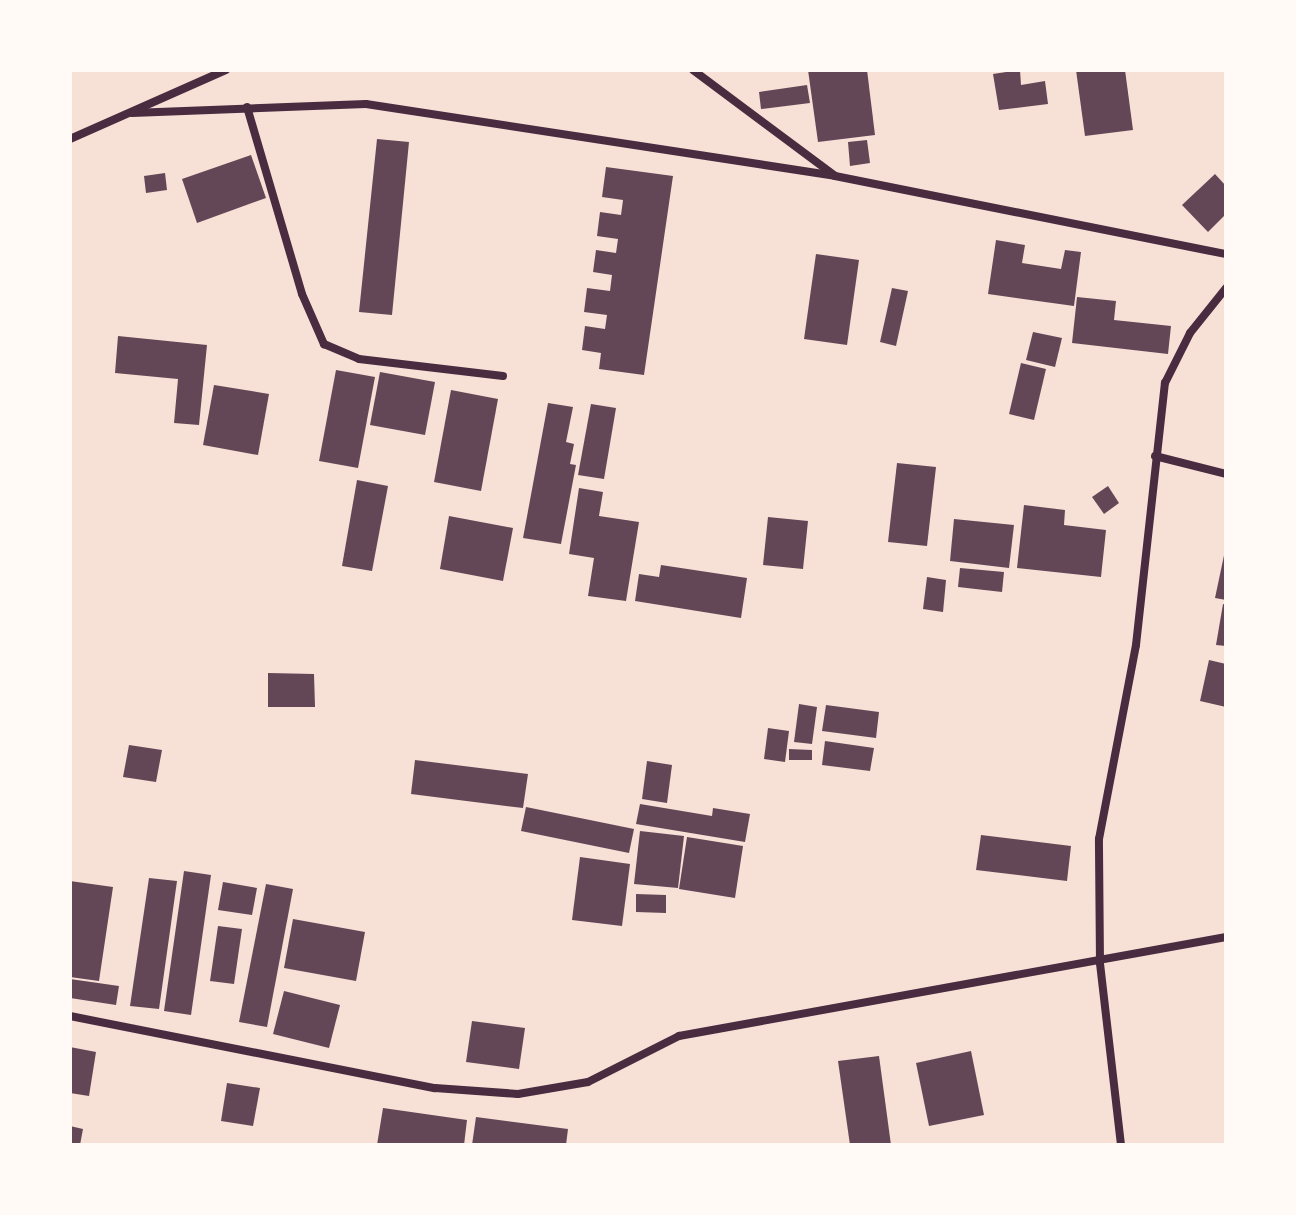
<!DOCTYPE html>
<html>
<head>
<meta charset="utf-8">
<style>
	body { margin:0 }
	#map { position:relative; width:1296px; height:1215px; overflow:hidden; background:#f7e1d7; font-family:Helvetica,sans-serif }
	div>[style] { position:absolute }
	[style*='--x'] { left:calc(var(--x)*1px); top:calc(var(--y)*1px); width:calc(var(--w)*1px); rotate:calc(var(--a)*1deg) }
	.building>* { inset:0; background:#644757 }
	.minor>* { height:8px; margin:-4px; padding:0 4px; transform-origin:4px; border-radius:4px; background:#4a2c40 }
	span { translate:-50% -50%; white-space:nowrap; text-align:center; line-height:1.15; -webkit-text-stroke:8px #fffaf5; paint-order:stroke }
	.frame { position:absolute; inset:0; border:72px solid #fffaf5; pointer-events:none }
</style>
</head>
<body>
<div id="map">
	<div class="building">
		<div style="clip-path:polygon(808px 70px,867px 70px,875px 135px,818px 142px)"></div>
		<div style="clip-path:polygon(1020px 70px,1021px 85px,1045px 81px,1048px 104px,999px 110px,993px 74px)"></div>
		<div style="clip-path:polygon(1076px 70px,1125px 70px,1133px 130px,1085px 136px)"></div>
		<div style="clip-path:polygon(807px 85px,810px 103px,761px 109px,759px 92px)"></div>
		<div style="clip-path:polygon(377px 139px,409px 142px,392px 315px,359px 312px)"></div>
		<div style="clip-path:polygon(867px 140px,870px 163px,850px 166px,848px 142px)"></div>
		<div style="clip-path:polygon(251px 155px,266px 198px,197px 223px,182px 179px)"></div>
		<div style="clip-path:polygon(606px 167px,673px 176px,644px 375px,599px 369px,601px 353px,582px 350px,585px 326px,605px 329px,607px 315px,584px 312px,587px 288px,610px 291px,612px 275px,593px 272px,596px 250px,616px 253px,618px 239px,597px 236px,600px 212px,621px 215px,623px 200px,602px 197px)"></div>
		<div style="clip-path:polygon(165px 173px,167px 190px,146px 193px,144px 176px)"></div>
		<div style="clip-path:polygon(1215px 174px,1226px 186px,1226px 214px,1208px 232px,1182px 205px)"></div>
		<div style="clip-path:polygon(996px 240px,1025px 245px,1022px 263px,1061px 269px,1065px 250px,1081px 252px,1074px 306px,988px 294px)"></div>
		<div style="clip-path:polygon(816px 254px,859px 260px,847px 345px,804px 339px)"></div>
		<div style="clip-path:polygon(892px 288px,908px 291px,896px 346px,880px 342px)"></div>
		<div style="clip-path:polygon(1077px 297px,1116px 301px,1114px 320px,1171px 326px,1168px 354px,1072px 343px)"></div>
		<div style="clip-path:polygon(1033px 332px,1062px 338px,1055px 367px,1026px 360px)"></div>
		<div style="clip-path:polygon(118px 336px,207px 345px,199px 425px,174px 423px,178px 379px,115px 373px)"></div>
		<div style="clip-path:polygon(1021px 363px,1046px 369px,1034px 420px,1009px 414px)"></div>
		<div style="clip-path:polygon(336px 370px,375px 377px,358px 468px,319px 461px)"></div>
		<div style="clip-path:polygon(380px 372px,435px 382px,425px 435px,370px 425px)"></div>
		<div style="clip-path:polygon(214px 385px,269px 394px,258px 455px,203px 445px)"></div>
		<div style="clip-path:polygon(451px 390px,498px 399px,481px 491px,434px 482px)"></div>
		<div style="clip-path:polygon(548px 403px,573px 407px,566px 442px,574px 444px,570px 464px,576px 465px,561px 544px,523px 538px)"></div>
		<div style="clip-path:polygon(591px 404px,616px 408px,604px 479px,578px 475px)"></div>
		<div style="clip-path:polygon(897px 463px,936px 467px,927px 546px,888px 542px)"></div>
		<div style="clip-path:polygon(357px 480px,388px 486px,372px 571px,342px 566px)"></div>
		<div style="clip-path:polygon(1108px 486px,1119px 503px,1104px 514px,1092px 497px)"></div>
		<div style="clip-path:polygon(579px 488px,603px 492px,599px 516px,639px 522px,626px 601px,588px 596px,594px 558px,569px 554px)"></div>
		<div style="clip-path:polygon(1024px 505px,1065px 510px,1064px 525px,1106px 530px,1101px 577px,1017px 568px)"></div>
		<div style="clip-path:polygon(449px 516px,513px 528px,503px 581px,440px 569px)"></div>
		<div style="clip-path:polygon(768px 517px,808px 521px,803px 569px,763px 565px)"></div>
		<div style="clip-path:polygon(954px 519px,1014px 525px,1009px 568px,950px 561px)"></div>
		<div style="clip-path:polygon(1226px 546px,1226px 600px,1215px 598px)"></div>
		<div style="clip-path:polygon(661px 565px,747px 578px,741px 618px,635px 601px,639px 574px,659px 577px)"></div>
		<div style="clip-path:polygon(960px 568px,1004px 572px,1002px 592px,958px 587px)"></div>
		<div style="clip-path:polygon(927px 577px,946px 580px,943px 612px,923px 609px)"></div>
		<div style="clip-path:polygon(1223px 604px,1226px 605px,1226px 646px,1216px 645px)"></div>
		<div style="clip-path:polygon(1209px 660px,1226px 664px,1226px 707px,1200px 701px)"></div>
		<div style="clip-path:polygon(268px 673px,314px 674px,315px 707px,268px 707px)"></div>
		<div style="clip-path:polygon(799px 704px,817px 707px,812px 744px,794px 742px)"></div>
		<div style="clip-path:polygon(826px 705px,879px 712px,876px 738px,822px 731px)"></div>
		<div style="clip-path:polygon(768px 728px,789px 731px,785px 762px,764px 759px)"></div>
		<div style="clip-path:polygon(825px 741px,874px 748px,870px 771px,822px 765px)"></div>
		<div style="clip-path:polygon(129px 745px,162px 750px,156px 782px,123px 777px)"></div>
		<div style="clip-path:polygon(789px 749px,812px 750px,812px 760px,789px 760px)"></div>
		<div style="clip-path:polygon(415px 760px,528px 774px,523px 808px,411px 794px)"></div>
		<div style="clip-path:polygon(647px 761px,672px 765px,667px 803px,642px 799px)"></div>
		<div style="clip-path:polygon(640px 804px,712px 816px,713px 808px,750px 814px,745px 842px,636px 824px)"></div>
		<div style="clip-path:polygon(526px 807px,634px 829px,629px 853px,521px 831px)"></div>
		<div style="clip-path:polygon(640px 831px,684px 836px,678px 888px,634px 884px)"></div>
		<div style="clip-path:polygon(981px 835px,1071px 846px,1067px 881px,976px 870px)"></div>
		<div style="clip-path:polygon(687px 837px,743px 846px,735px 898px,679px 889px)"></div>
		<div style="clip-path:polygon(580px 857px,630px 864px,622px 926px,572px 920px)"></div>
		<div style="clip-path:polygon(184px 871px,211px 875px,191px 1015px,164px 1011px)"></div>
		<div style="clip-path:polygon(149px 878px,177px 881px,159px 1009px,130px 1006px)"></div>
		<div style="clip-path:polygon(70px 881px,113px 887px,99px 981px,70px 977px)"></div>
		<div style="clip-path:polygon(223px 882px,257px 888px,252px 915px,218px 910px)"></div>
		<div style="clip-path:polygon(266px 884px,293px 889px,267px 1027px,239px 1022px)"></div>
		<div style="clip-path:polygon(636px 894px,666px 895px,666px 913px,636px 912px)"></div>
		<div style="clip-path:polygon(293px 919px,365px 932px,356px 981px,284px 968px)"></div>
		<div style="clip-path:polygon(218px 926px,242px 929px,234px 984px,210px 981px)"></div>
		<div style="clip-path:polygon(70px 979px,119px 986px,116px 1005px,70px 998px)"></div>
		<div style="clip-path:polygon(284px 991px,340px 1005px,329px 1048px,273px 1034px)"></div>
		<div style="clip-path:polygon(472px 1021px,525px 1028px,519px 1069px,466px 1062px)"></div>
		<div style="clip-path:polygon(70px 1047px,96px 1052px,89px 1096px,70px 1093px)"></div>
		<div style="clip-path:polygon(971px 1051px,984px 1115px,929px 1126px,916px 1063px)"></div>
		<div style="clip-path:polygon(879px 1056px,891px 1145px,850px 1145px,838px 1061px)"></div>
		<div style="clip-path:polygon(227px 1083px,260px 1088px,253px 1126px,221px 1121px)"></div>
		<div style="clip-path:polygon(383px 1108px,467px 1120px,464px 1145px,377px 1145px)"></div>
		<div style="clip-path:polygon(476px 1117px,568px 1129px,566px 1145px,472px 1145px)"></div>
		<div style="clip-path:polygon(70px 1126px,83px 1129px,80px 1145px,70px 1145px)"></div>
	</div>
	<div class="minor">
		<div style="--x:693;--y:70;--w:177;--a:36.7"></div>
		<div style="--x:247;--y:107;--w:195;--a:73.6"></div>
		<div style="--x:302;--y:294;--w:55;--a:66.3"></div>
		<div style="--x:324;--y:344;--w:38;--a:23"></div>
		<div style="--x:359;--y:359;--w:145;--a:6.7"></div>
		<div style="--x:132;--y:113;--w:234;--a:-2.2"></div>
		<div style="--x:366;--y:104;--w:474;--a:8.7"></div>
		<div style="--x:835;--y:176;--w:399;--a:11.3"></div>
		<div style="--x:70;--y:139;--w:171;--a:-23.9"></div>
		<div style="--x:1155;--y:456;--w:73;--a:14.2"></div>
		<div style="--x:70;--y:1016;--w:372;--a:11.2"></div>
		<div style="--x:435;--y:1088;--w:83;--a:4.1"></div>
		<div style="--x:518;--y:1094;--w:71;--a:-9.7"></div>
		<div style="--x:588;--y:1082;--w:102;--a:-26.8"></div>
		<div style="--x:679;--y:1036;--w:556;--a:-10.26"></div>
		<div style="--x:1121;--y:1145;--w:183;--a:-96.6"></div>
		<div style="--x:1100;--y:963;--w:124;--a:-90.5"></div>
		<div style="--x:1099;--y:839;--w:197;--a:-79.2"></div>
		<div style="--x:1136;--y:645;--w:264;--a:-83.7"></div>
		<div style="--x:1165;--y:383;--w:56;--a:-63.4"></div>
		<div style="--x:1190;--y:333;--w:58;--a:-51.3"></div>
	</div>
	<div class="frame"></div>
</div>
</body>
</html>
